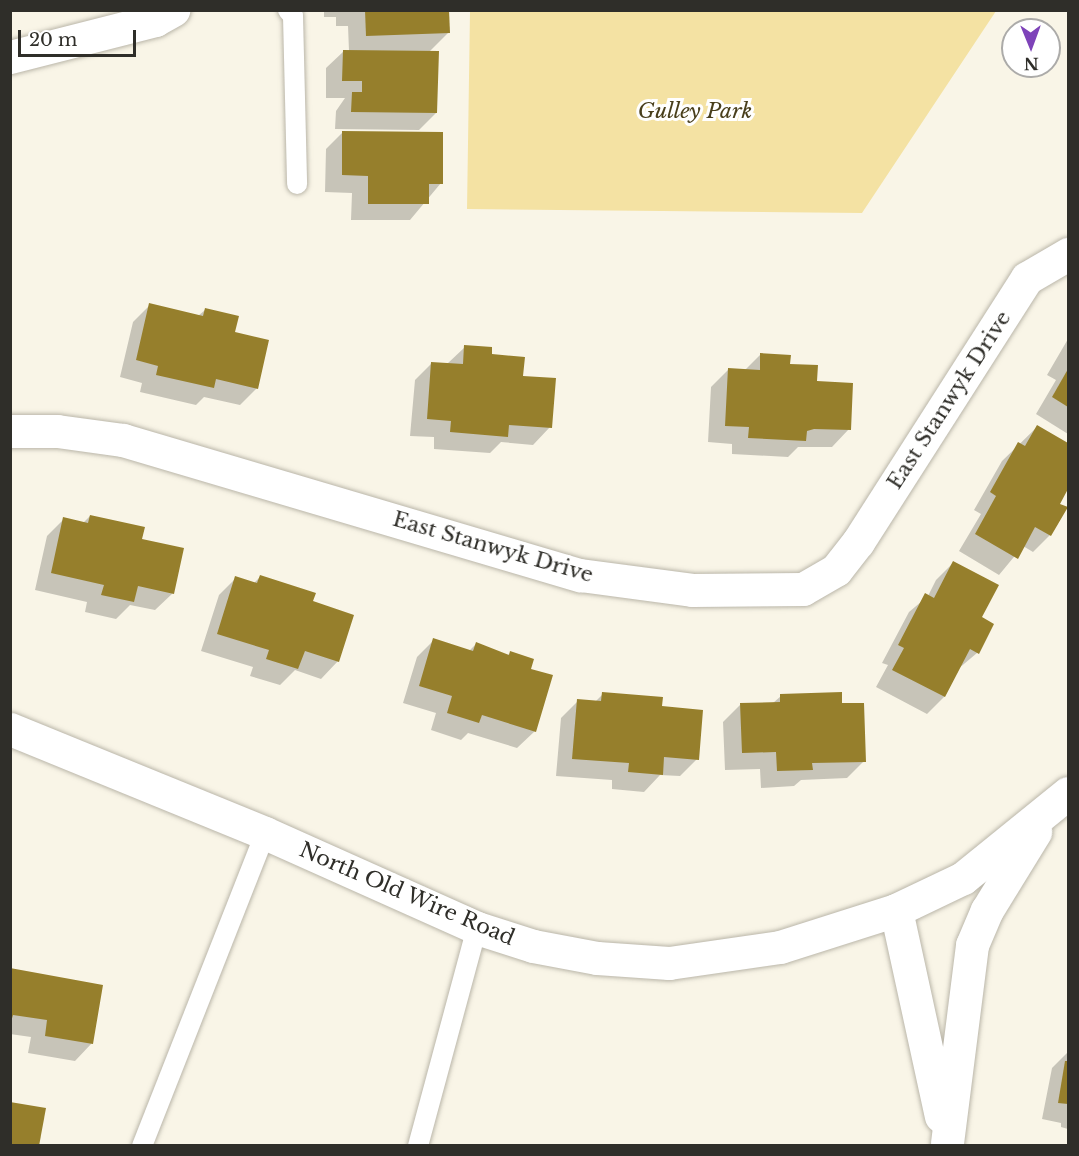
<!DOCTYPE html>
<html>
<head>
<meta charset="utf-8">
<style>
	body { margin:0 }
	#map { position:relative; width:1079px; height:1156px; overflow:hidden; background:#f9f5e7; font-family:"Libre Baskerville",serif }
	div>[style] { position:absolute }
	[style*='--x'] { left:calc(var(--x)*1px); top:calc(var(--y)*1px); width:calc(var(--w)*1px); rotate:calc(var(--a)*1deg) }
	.green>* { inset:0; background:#f4e2a3 }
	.shadow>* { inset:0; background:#0003 }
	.building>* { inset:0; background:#967f2c }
	.roads { filter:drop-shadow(0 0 2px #bab6a9) drop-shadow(0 0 2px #bab6a9) }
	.service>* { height:20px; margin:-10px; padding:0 10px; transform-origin:10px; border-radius:10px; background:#fff }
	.minor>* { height:33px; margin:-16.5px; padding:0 16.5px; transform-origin:16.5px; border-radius:16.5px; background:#fff }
	.tertiary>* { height:33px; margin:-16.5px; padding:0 16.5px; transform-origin:16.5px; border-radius:16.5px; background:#fff }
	span { translate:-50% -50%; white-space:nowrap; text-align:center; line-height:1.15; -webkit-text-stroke:6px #fff; paint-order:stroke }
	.park-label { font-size:21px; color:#493f1c; font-style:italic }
	.street-label { font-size:21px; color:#2f2e29 }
	.frame { position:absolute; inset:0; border:12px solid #2f2e29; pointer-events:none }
	.north { position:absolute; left:1001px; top:18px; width:60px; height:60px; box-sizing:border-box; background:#fff; border:2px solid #acaba9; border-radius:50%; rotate:179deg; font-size:16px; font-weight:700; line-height:24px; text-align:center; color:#2f2e29 }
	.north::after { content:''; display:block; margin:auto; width:21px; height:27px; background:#7e43b9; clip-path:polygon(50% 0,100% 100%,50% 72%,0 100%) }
	.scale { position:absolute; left:18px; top:30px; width:118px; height:27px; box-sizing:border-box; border:3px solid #2f2e29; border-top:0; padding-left:8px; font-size:18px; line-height:21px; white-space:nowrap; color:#2f2e29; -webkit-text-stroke:4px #fff; paint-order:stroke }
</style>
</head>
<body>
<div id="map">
	<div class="green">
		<div style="clip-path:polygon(470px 11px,470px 10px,996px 11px,862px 213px,467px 209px)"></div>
	</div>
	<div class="shadow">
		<div style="clip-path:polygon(324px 10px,448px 10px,448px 33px,429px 52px,436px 113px,419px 130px,335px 129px,336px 111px,345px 98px,326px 98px,326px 68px,344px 51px,349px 51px,348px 26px,336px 26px,336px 17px,324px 17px)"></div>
		<div style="clip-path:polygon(343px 132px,441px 183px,410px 220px,351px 220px,352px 193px,325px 192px,326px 149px)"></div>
		<div style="clip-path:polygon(150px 305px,198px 316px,205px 310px,233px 333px,257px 388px,240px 405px,204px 397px,196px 405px,140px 392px,142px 383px,120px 377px,133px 322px)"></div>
		<div style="clip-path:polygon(1068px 339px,1068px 434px,1036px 414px,1056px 380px,1047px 375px)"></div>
		<div style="clip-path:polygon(465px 347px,490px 355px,521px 377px,550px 427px,533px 445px,501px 442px,490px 453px,434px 449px,434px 437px,410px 436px,415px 380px,432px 363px,447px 364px)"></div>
		<div style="clip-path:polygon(761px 354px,789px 365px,849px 429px,832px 447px,798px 447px,788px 457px,732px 454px,732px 444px,708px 442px,711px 387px,728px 370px,745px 370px)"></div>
		<div style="clip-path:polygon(1037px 427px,1068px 445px,1068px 486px,1058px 504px,1050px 535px,1033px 552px,1023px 546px,999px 575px,959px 551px,981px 514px,974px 510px,1002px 461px)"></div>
		<div style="clip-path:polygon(90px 516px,140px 540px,173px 593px,155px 610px,130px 605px,116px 619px,85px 612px,87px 602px,35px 590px,47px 536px,64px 519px,83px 523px)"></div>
		<div style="clip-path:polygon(953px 563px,980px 618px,977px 653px,958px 669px,944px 697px,927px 714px,876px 687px,888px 665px,882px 663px,909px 612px,928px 596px,936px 580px)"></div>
		<div style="clip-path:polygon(260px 577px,311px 602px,338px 661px,321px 679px,295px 670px,280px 685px,250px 676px,253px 667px,201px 651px,219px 595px,236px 578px,253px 584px)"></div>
		<div style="clip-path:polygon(434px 640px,469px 651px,476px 644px,507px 656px,510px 653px,529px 670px,535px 731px,517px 748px,468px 733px,461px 740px,431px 730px,436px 713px,403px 703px,417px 657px)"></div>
		<div style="clip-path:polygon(603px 694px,661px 708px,697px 759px,680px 776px,660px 775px,644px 792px,612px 789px,612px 780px,556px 776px,561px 718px,578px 701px,595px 702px)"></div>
		<div style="clip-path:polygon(781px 696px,841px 705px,864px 761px,847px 778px,801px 780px,794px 786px,761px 788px,760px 769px,725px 770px,723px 722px,741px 704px,773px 703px)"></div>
		<div style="clip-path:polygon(10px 970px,92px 1043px,75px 1061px,28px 1053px,31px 1037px,10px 1034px)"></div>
		<div style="clip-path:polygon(1068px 1052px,1068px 1129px,1061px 1127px,1061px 1123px,1042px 1119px,1052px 1068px)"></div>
	</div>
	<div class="building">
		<div style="clip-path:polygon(365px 10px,449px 10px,450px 33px,366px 36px)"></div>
		<div style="clip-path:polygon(343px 50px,439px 51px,437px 113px,351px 112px,352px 92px,362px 92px,362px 81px,342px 81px)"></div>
		<div style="clip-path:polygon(342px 131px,443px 132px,443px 184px,429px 184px,429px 204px,368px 204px,368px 176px,342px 175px)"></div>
		<div style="clip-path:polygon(149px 303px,203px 316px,205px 308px,239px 316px,235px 332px,269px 340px,258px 389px,216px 379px,214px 388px,156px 375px,158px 366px,136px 360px)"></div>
		<div style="clip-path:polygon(464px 345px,492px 347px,492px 354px,525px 357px,523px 376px,556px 378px,552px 428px,509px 425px,508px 437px,450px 432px,451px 421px,427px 419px,431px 362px,463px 364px)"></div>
		<div style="clip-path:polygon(760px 353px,791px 355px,790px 364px,818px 365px,817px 381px,853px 383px,851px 430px,814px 429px,807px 431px,806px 441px,748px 438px,749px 427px,725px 426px,728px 368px,760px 370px)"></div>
		<div style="clip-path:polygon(1068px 369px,1068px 407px,1052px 397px)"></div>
		<div style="clip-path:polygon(1037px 425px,1068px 443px,1068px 489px,1060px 504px,1068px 507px,1051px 536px,1035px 527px,1018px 559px,975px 534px,996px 496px,990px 492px,1018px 442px,1025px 446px)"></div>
		<div style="clip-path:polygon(90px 515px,145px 527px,142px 539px,184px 548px,174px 594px,138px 586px,134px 602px,101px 595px,104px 585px,51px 573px,63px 517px,88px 523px)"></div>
		<div style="clip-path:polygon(953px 561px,999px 585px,982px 617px,994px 624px,979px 654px,970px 649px,945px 697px,892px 670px,904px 648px,898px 645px,925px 593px,934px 598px)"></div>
		<div style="clip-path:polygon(260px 575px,316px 593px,313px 601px,354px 615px,339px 662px,305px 651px,298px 669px,266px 659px,269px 650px,217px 634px,235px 576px,257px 583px)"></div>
		<div style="clip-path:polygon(433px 638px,473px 651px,476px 642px,509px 655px,510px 651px,534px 659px,531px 669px,553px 675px,536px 732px,482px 715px,479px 723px,447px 713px,452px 696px,419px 686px)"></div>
		<div style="clip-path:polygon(602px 692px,663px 697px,662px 706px,703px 710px,699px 760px,664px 757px,663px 775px,628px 772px,629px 763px,572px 759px,577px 699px,601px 701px)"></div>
		<div style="clip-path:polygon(842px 692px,842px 703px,864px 703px,866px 762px,812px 763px,813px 770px,777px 771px,776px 752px,742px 753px,740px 703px,780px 702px,780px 694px)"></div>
		<div style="clip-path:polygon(10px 968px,103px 985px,93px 1044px,45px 1036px,47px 1020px,13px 1015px,10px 1025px)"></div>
		<div style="clip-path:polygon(1065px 1061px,1068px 1061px,1068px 1104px,1058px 1103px)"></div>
		<div style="clip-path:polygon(10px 1102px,46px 1108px,39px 1146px,10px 1146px)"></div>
	</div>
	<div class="roads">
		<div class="service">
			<div style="--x:288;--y:10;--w:8;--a:50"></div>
			<div style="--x:293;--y:16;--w:168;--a:88.6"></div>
			<div style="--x:142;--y:1146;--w:336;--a:-68.5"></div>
			<div style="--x:418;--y:1146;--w:226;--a:-74.9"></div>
		</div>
		<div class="minor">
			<div style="--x:10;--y:57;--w:150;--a:-14.3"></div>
			<div style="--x:155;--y:20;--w:21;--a:-29"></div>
			<div style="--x:10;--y:431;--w:47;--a:0"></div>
			<div style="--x:57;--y:431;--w:67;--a:7.8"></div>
			<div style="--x:123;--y:440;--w:477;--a:16.5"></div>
			<div style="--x:580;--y:575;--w:113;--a:7.6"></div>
			<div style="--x:692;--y:590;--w:111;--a:-0.5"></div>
			<div style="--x:803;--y:589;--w:38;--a:-30"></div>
			<div style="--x:836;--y:570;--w:36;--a:-52"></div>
			<div style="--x:858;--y:542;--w:313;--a:-57.4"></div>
			<div style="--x:1027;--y:278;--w:48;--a:-30.3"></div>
		</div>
		<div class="tertiary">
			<div style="--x:10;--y:729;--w:275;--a:22.2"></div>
			<div style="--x:265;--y:833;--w:232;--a:24.1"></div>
			<div style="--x:477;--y:928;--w:59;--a:17.8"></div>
			<div style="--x:533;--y:946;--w:65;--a:10.6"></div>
			<div style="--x:597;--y:958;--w:72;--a:4"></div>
			<div style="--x:669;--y:963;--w:112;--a:-8.2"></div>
			<div style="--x:780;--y:947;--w:122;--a:-17.7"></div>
			<div style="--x:896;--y:910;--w:74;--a:-25.5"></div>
			<div style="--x:963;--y:878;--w:135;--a:-39"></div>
			<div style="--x:896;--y:910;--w:211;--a:77.7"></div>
			<div style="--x:947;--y:1143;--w:200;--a:-82.8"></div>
			<div style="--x:972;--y:945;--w:38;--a:-67"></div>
			<div style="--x:987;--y:910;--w:92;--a:-58.4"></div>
		</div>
	</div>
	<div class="park-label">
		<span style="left:695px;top:111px">Gulley Park</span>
	</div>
	<div class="street-label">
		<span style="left:949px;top:400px;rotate:-57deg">East Stanwyk Drive</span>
		<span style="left:493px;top:547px;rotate:16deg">East Stanwyk Drive</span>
		<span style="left:407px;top:894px;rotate:23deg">North Old Wire Road</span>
	</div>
	<div class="frame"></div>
	<div class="north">N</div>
	<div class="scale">20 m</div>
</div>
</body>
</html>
